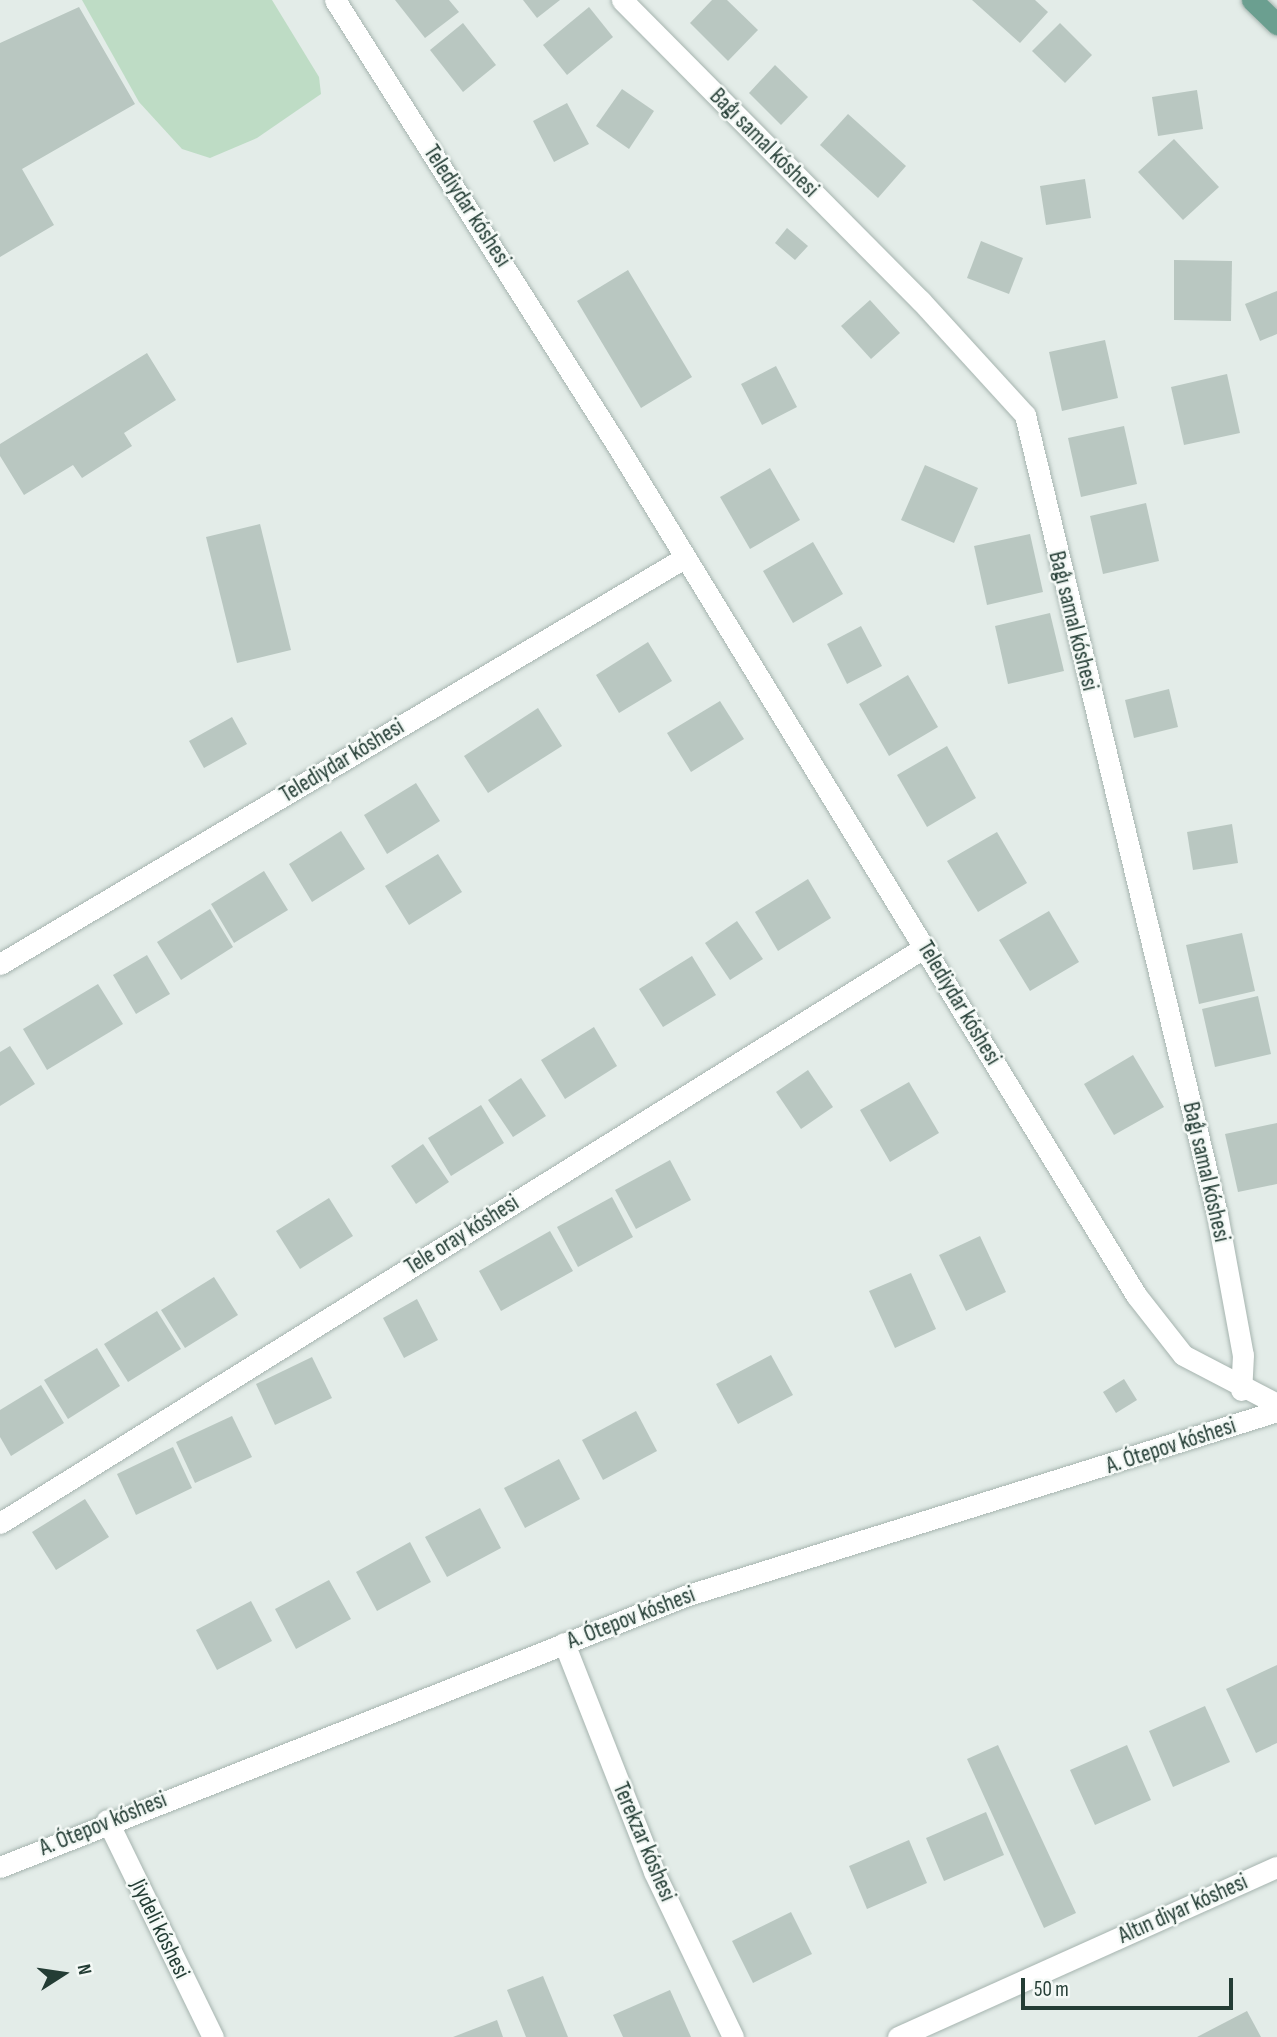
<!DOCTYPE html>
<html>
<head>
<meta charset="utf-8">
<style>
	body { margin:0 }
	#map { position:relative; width:1277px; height:2037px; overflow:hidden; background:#e3ece8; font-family:"Sofia Sans Condensed",sans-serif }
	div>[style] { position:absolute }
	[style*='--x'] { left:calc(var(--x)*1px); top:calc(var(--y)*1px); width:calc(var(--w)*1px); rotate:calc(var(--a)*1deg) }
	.green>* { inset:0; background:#bedcc5 }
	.building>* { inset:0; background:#b9c7c1 }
	.roads { filter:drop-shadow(0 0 2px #a6b4af) drop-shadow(0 0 2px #a6b4af) }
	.minor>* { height:21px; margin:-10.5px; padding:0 10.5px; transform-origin:10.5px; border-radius:10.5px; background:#fff }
	.major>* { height:21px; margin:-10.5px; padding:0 10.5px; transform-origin:10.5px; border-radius:10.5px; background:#6b9f90 }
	span { translate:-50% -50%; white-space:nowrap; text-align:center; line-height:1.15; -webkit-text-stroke:5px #f4f9f6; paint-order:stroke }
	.street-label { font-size:23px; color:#243d35 }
	.north { position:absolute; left:28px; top:1939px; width:70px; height:70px; -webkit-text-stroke:5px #f4f9f6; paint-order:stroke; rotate:78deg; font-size:19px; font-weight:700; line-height:28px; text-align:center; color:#243d35 }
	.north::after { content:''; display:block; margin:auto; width:24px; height:32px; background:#243d35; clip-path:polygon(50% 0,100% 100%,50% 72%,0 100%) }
	.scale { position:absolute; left:1021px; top:1978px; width:212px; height:32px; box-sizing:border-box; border:4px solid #243d35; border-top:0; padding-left:9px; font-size:21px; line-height:24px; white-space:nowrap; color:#243d35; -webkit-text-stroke:5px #f4f9f6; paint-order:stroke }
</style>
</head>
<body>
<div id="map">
	<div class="green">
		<div style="clip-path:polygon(82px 0,272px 0,319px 77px,321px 94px,257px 138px,210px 158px,182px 149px,139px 102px)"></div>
	</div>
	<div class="building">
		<div style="clip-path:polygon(395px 0,449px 0,459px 12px,425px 38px)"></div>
		<div style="clip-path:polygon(523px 0,560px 0,537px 18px)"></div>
		<div style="clip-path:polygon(712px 0,727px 0,758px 30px,728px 61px,690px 23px)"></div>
		<div style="clip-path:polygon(972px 0,1035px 0,1048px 12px,1020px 43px)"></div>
		<div style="clip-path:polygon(79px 7px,135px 104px,22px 169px,54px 225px,0 257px,0 43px)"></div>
		<div style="clip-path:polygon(589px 7px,613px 37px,567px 75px,543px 45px)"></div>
		<div style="clip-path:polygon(463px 23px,496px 65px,463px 92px,430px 50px)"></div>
		<div style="clip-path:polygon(1060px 23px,1092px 55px,1065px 83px,1032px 51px)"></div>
		<div style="clip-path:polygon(775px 65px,808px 97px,781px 125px,749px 93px)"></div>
		<div style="clip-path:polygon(622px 89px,654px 111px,629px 149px,596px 126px)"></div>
		<div style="clip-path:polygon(1197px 90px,1203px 129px,1158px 136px,1152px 97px)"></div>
		<div style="clip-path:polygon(567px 103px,589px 144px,554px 162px,533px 121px)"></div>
		<div style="clip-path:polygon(848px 114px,906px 166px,878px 198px,820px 145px)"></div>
		<div style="clip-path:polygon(1174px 139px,1219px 187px,1183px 220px,1138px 172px)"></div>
		<div style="clip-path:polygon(1085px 179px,1091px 218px,1046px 225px,1040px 186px)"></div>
		<div style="clip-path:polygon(787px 228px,808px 246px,795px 260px,775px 243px)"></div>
		<div style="clip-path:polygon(981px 241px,1023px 258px,1009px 294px,967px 278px)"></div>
		<div style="clip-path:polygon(1174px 260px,1232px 261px,1231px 321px,1174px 320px)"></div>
		<div style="clip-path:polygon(628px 270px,692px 377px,641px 408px,577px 301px)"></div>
		<div style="clip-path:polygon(1277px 291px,1277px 334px,1260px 341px,1245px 304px)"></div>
		<div style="clip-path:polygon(870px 300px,900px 333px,871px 359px,841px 326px)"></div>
		<div style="clip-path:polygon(1105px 340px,1118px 398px,1062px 411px,1049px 352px)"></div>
		<div style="clip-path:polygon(147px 353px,176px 400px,124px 433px,132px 446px,82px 478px,73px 465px,24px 495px,0 456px,0 444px)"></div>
		<div style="clip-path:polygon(776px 366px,797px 407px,762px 425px,741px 384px)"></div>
		<div style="clip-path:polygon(1227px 374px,1240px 433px,1184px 445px,1171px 387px)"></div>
		<div style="clip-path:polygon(1124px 426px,1137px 484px,1081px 497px,1068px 438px)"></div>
		<div style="clip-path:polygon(925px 465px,978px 488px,954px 543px,901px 520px)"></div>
		<div style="clip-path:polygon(770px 468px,800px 520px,750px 549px,720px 497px)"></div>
		<div style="clip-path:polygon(1146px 503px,1159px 561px,1103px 574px,1090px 516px)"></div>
		<div style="clip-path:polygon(260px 524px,291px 650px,237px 663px,206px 537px)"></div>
		<div style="clip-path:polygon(1030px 534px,1043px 592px,987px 605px,974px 546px)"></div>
		<div style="clip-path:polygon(813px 542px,843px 594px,793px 623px,763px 571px)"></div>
		<div style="clip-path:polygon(1050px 613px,1064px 671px,1008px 684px,995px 626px)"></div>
		<div style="clip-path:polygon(861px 626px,882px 666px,847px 684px,827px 644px)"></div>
		<div style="clip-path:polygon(648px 642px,672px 681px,619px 713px,596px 675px)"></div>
		<div style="clip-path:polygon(908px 675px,938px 727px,889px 756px,859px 704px)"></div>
		<div style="clip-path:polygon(1169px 689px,1178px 727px,1134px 738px,1125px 700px)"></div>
		<div style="clip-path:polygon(720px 701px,744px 739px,691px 772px,667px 733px)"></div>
		<div style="clip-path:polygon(538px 708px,562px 746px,488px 793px,464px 756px)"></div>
		<div style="clip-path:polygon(232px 717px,247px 744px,204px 768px,189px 741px)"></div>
		<div style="clip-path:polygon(947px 746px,976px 798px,927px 827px,897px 775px)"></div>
		<div style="clip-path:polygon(416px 783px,440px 821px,387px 854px,364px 815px)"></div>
		<div style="clip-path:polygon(1232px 824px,1238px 863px,1193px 870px,1187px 832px)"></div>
		<div style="clip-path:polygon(341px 831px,365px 869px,312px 902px,289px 864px)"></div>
		<div style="clip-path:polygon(997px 832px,1027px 883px,978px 912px,947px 861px)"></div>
		<div style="clip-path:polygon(438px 854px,462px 892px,409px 925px,385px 886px)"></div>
		<div style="clip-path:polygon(264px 871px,288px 910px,234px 943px,211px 904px)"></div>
		<div style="clip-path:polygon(808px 879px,831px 918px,778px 951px,755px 912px)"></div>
		<div style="clip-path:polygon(210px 909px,233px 947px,181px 980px,157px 942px)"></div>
		<div style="clip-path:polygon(1049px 911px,1079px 962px,1030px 991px,999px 940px)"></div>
		<div style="clip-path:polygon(737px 921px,763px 959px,730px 980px,705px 943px)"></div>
		<div style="clip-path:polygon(1242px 933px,1255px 991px,1199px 1004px,1186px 945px)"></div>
		<div style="clip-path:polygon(147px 955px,170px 994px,136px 1014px,113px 975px)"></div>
		<div style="clip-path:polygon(692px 956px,716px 995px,663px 1027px,639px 989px)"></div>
		<div style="clip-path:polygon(98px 984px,123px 1024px,47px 1070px,23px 1029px)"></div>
		<div style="clip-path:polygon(1258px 996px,1271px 1054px,1215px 1067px,1202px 1009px)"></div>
		<div style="clip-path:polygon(594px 1027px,617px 1066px,565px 1099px,541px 1060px)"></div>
		<div style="clip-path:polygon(10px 1046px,35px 1084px,0 1106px,0 1052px)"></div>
		<div style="clip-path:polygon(1133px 1055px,1164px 1107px,1114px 1135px,1084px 1084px)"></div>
		<div style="clip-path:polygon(808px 1070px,833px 1107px,801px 1129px,776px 1092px)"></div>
		<div style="clip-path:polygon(521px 1078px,546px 1116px,513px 1137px,488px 1100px)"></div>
		<div style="clip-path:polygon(909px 1082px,939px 1133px,890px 1162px,860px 1110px)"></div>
		<div style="clip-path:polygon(481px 1105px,504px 1143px,451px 1176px,428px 1138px)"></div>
		<div style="clip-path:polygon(1277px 1123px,1277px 1184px,1238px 1192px,1225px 1134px)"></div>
		<div style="clip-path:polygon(423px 1144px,449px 1182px,416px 1204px,391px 1166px)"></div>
		<div style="clip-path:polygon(670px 1160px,691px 1200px,636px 1229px,615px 1190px)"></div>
		<div style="clip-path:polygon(612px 1197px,633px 1237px,578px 1267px,557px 1227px)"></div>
		<div style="clip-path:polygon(329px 1198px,353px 1236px,300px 1269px,276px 1231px)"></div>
		<div style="clip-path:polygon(550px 1231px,573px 1271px,501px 1311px,479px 1271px)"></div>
		<div style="clip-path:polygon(980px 1236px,1006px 1292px,966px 1311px,939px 1255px)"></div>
		<div style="clip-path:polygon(911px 1273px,936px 1329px,895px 1348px,869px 1291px)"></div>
		<div style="clip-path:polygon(214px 1277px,238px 1315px,185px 1348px,161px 1310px)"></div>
		<div style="clip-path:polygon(417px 1299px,438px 1340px,404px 1358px,383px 1318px)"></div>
		<div style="clip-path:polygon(157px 1311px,181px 1349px,128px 1382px,104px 1344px)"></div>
		<div style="clip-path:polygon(97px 1348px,120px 1386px,68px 1419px,44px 1380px)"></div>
		<div style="clip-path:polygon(771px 1355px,793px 1395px,738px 1424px,716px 1384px)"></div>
		<div style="clip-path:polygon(312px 1357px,332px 1398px,275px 1425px,256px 1384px)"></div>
		<div style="clip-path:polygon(1124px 1379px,1137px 1400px,1116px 1413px,1103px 1392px)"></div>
		<div style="clip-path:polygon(41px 1385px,64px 1423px,11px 1456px,0 1437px,0 1410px)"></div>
		<div style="clip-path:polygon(636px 1411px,657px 1451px,603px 1480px,582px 1440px)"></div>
		<div style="clip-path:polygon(232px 1416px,252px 1457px,195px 1483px,176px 1442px)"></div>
		<div style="clip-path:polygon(173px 1447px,192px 1488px,136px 1515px,117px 1474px)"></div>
		<div style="clip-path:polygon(559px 1459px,580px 1499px,525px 1528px,504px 1488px)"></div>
		<div style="clip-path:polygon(85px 1499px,109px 1537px,56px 1570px,32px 1532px)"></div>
		<div style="clip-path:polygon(480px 1508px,501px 1548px,447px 1577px,425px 1537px)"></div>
		<div style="clip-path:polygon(410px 1542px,431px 1582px,377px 1611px,356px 1572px)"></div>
		<div style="clip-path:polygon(329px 1580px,351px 1619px,296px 1649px,275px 1609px)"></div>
		<div style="clip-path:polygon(251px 1601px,272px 1641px,217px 1670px,196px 1630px)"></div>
		<div style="clip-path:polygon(1277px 1665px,1277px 1743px,1256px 1753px,1226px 1689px)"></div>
		<div style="clip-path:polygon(1205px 1706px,1230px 1762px,1173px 1787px,1149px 1731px)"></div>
		<div style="clip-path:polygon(998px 1745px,1076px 1913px,1044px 1928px,967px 1759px)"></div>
		<div style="clip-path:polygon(1127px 1745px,1151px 1800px,1095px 1825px,1070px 1770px)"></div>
		<div style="clip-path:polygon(986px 1812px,1004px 1855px,944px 1881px,926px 1838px)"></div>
		<div style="clip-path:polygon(909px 1840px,927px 1883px,867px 1909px,849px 1866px)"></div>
		<div style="clip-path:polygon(791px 1912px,812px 1954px,753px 1983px,732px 1941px)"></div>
		<div style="clip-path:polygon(543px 1976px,568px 2037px,526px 2037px,507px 1990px)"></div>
		<div style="clip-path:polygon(670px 1990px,691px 2037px,623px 2037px,613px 2015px)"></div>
		<div style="clip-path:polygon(1247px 2011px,1261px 2037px,1197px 2037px)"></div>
		<div style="clip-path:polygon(497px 2020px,503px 2037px,453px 2037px)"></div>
	</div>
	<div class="roads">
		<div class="minor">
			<div style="--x:335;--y:0;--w:523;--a:57.65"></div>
			<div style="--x:615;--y:442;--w:1000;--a:58.58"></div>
			<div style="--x:1136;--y:1295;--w:76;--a:51.9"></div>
			<div style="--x:1183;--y:1355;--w:106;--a:27.5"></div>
			<div style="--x:622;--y:0;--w:424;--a:45.2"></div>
			<div style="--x:921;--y:301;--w:154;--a:47.6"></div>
			<div style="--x:1025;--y:415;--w:822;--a:76.49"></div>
			<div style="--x:1217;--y:1214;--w:143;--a:79.6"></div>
			<div style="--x:1243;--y:1355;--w:35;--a:93"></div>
			<div style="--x:0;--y:964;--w:795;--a:-30.69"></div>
			<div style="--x:0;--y:1523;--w:1090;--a:-31.91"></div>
			<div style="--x:564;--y:1643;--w:246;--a:68.5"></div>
			<div style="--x:654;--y:1872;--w:183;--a:64.4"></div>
			<div style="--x:107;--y:1820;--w:242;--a:64"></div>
			<div style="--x:0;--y:1867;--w:737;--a:-21.58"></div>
			<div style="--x:685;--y:1596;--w:620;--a:-17.35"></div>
			<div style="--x:898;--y:2037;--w:415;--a:-24.2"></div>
		</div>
		<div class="major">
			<div style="--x:1252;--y:0;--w:35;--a:44"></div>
		</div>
	</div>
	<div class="street-label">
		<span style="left:764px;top:143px;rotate:45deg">Baǵı samal kóshesi</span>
		<span style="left:467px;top:206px;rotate:57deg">Telediydar kóshesi</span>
		<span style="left:1073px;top:621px;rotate:76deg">Baǵı samal kóshesi</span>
		<span style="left:342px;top:761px;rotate:-31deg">Telediydar kóshesi</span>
		<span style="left:959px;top:1003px;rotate:59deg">Telediydar kóshesi</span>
		<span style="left:1206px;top:1172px;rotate:77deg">Baǵı samal kóshesi</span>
		<span style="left:462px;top:1235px;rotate:-32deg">Tele oray kóshesi</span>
		<span style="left:1171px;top:1446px;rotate:-18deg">A. Ótepov kóshesi</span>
		<span style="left:631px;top:1618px;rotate:-21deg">A. Ótepov kóshesi</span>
		<span style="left:103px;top:1824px;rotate:-22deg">A. Ótepov kóshesi</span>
		<span style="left:644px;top:1842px;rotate:67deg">Terekzar kóshesi</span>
		<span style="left:1183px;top:1909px;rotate:-24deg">Altın diyar kóshesi</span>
		<span style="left:160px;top:1929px;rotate:64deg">Jiydeli kóshesi</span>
	</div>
	<div class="north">N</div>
	<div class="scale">50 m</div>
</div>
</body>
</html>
